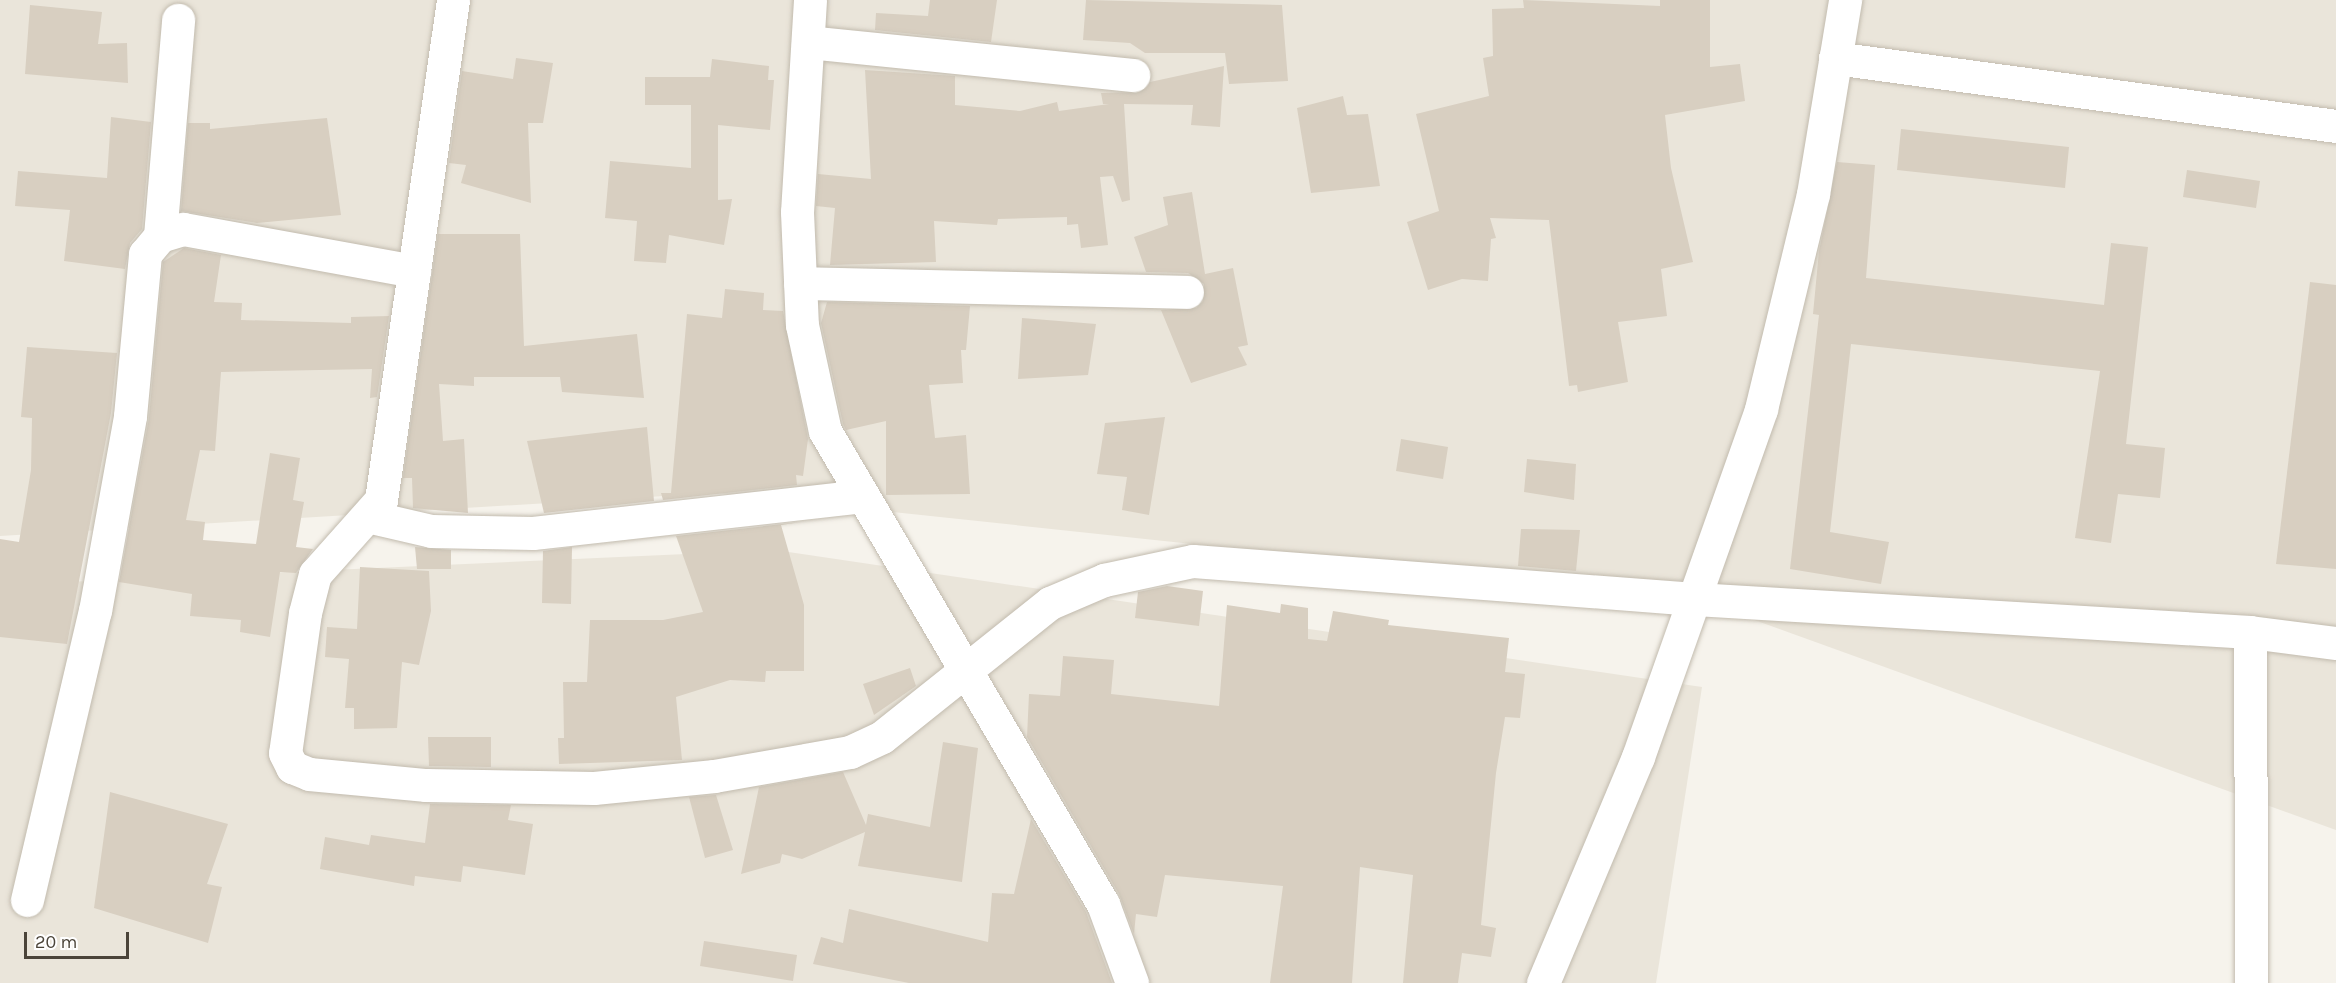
<!DOCTYPE html>
<html>
<head>
<meta charset="utf-8">
<style>
	body { margin:0 }
	#map { position:relative; width:2336px; height:983px; overflow:hidden; background:#f6f3ec; font-family:Karla,sans-serif }
	div>[style] { position:absolute }
	[style*='--x'] { left:calc(var(--x)*1px); top:calc(var(--y)*1px); width:calc(var(--w)*1px); rotate:calc(var(--a)*1deg) }
	.residential>* { inset:0; background:#eae5da }
	.building>* { inset:0; background:#d8cfc1 }
	.roads { filter:drop-shadow(0 0 2px #c2bbae) drop-shadow(0 0 2px #c2bbae) }
	.minor>* { height:33px; margin:-16.5px; padding:0 16.5px; transform-origin:16.5px; border-radius:16.5px; background:#fff }
	span { translate:-50% -50%; white-space:nowrap; text-align:center; line-height:1.15; -webkit-text-stroke:5px #fff; paint-order:stroke }
	.scale { position:absolute; left:24px; top:932px; width:105px; height:27px; box-sizing:border-box; border:3px solid #4b4439; border-top:0; padding-left:8px; font-size:18px; line-height:21px; white-space:nowrap; color:#4b4439; -webkit-text-stroke:4px #fff; paint-order:stroke }
</style>
</head>
<body>
<div id="map">
	<div class="residential">
		<div style="clip-path:polygon(0 0,2336px 0,2336px 830px,1691px 597px,714px 493px,0 536px)"></div>
		<div style="clip-path:polygon(775px 550px,1702px 687px,1656px 983px,0 983px,0 585px)"></div>
	</div>
	<div class="building">
		<div style="clip-path:polygon(930px 0,997px 0,991px 42px,875px 30px,876px 13px,928px 16px)"></div>
		<div style="clip-path:polygon(1086px 0,1282px 5px,1288px 81px,1229px 84px,1225px 53px,1145px 53px,1130px 43px,1083px 40px)"></div>
		<div style="clip-path:polygon(1523px 0,1660px 6px,1660px 0,1710px 0,1710px 67px,1740px 64px,1745px 101px,1665px 115px,1671px 168px,1693px 262px,1661px 269px,1667px 316px,1618px 322px,1628px 382px,1578px 392px,1577px 385px,1569px 386px,1549px 220px,1490px 218px,1496px 238px,1491px 239px,1488px 281px,1462px 279px,1428px 290px,1407px 222px,1439px 211px,1416px 114px,1489px 96px,1483px 58px,1493px 56px,1492px 9px,1524px 8px)"></div>
		<div style="clip-path:polygon(30px 5px,102px 12px,98px 44px,127px 43px,128px 83px,25px 74px)"></div>
		<div style="clip-path:polygon(516px 58px,553px 63px,543px 123px,528px 123px,531px 203px,461px 183px,466px 165px,449px 163px,462px 71px,513px 79px)"></div>
		<div style="clip-path:polygon(712px 59px,769px 66px,768px 80px,774px 80px,770px 130px,718px 125px,718px 200px,732px 199px,724px 245px,669px 235px,666px 263px,634px 261px,637px 221px,605px 218px,610px 161px,691px 168px,691px 105px,645px 105px,645px 77px,710px 77px)"></div>
		<div style="clip-path:polygon(1224px 66px,1220px 127px,1191px 125px,1193px 105px,1124px 104px,1130px 200px,1122px 202px,1113px 176px,1100px 177px,1108px 245px,1081px 248px,1078px 224px,1067px 225px,1067px 217px,998px 219px,997px 225px,934px 221px,936px 262px,830px 265px,835px 208px,816px 206px,818px 174px,871px 179px,865px 70px,955px 76px,955px 105px,1020px 111px,1057px 102px,1059px 111px,1109px 104px,1103px 104px,1101px 93px,1140px 92px,1150px 82px)"></div>
		<div style="clip-path:polygon(1343px 96px,1347px 115px,1368px 114px,1380px 186px,1311px 193px,1297px 108px)"></div>
		<div style="clip-path:polygon(111px 117px,151px 122px,142px 229px,130px 243px,125px 269px,64px 261px,70px 210px,15px 206px,18px 171px,107px 178px)"></div>
		<div style="clip-path:polygon(327px 118px,341px 215px,257px 223px,181px 211px,188px 123px,210px 123px,210px 129px)"></div>
		<div style="clip-path:polygon(1901px 129px,2069px 147px,2065px 188px,1897px 170px)"></div>
		<div style="clip-path:polygon(1837px 162px,1875px 165px,1866px 278px,2104px 305px,2111px 243px,2148px 247px,2126px 444px,2165px 448px,2160px 498px,2118px 494px,2111px 543px,2075px 538px,2100px 371px,1851px 344px,1830px 532px,1889px 542px,1881px 584px,1790px 569px,1819px 315px,1813px 314px,1819px 251px)"></div>
		<div style="clip-path:polygon(2187px 170px,2260px 181px,2256px 208px,2183px 197px)"></div>
		<div style="clip-path:polygon(1192px 192px,1205px 274px,1233px 268px,1248px 345px,1238px 347px,1247px 365px,1191px 383px,1161px 310px,1196px 308px,1203px 301px,1204px 284px,1188px 273px,1146px 272px,1134px 237px,1168px 225px,1163px 197px)"></div>
		<div style="clip-path:polygon(438px 234px,520px 234px,524px 346px,637px 334px,644px 398px,562px 392px,560px 377px,474px 377px,474px 386px,439px 384px,443px 441px,464px 439px,468px 513px,413px 508px,412px 478px,403px 478px)"></div>
		<div style="clip-path:polygon(184px 248px,221px 255px,214px 302px,242px 303px,241px 320px,351px 323px,351px 317px,389px 316px,377px 397px,370px 398px,372px 369px,221px 372px,215px 451px,200px 450px,186px 520px,205px 522px,203px 540px,256px 544px,270px 453px,300px 458px,293px 500px,304px 502px,296px 547px,313px 549px,296px 573px,280px 572px,270px 637px,240px 632px,241px 620px,190px 616px,192px 594px,119px 582px,149px 418px,163px 262px)"></div>
		<div style="clip-path:polygon(2310px 282px,2336px 285px,2336px 569px,2276px 564px)"></div>
		<div style="clip-path:polygon(725px 289px,764px 293px,763px 310px,783px 311px,808px 439px,803px 476px,796px 475px,797px 485px,663px 500px,661px 493px,671px 493px,687px 314px,722px 318px)"></div>
		<div style="clip-path:polygon(827px 302px,970px 306px,966px 350px,961px 350px,963px 383px,929px 385px,935px 438px,966px 435px,970px 494px,886px 495px,886px 421px,846px 430px,843px 424px,821px 323px)"></div>
		<div style="clip-path:polygon(1022px 318px,1096px 324px,1088px 375px,1018px 379px)"></div>
		<div style="clip-path:polygon(27px 347px,117px 353px,111px 413px,67px 644px,0 637px,0 539px,19px 542px,31px 470px,32px 418px,21px 417px)"></div>
		<div style="clip-path:polygon(1165px 417px,1149px 515px,1122px 510px,1127px 477px,1097px 474px,1105px 423px)"></div>
		<div style="clip-path:polygon(647px 427px,654px 501px,544px 513px,527px 441px)"></div>
		<div style="clip-path:polygon(1401px 439px,1448px 447px,1443px 479px,1396px 471px)"></div>
		<div style="clip-path:polygon(1527px 459px,1576px 464px,1574px 500px,1524px 492px)"></div>
		<div style="clip-path:polygon(801px 522px,781px 525px,804px 605px,804px 671px,766px 671px,765px 682px,730px 680px,676px 697px,682px 760px,559px 764px,558px 738px,564px 738px,563px 682px,587px 682px,590px 620px,663px 620px,703px 612px,676px 536px)"></div>
		<div style="clip-path:polygon(1521px 529px,1580px 530px,1576px 571px,1518px 566px)"></div>
		<div style="clip-path:polygon(415px 547px,451px 550px,451px 569px,417px 569px)"></div>
		<div style="clip-path:polygon(572px 547px,571px 604px,542px 603px,543px 551px)"></div>
		<div style="clip-path:polygon(360px 567px,429px 571px,431px 611px,419px 665px,402px 662px,397px 728px,354px 729px,354px 708px,345px 708px,349px 659px,325px 657px,327px 627px,357px 629px)"></div>
		<div style="clip-path:polygon(1167px 586px,1203px 591px,1199px 626px,1135px 618px,1138px 592px)"></div>
		<div style="clip-path:polygon(1281px 604px,1308px 608px,1308px 639px,1327px 641px,1333px 611px,1389px 620px,1388px 625px,1509px 638px,1505px 672px,1525px 674px,1520px 718px,1505px 717px,1496px 773px,1481px 925px,1496px 928px,1491px 957px,1462px 953px,1458px 983px,1403px 983px,1413px 875px,1360px 867px,1352px 983px,1270px 983px,1283px 886px,1165px 875px,1157px 917px,1136px 914px,1134px 934px,1119px 894px,1027px 737px,1029px 694px,1060px 696px,1063px 656px,1114px 660px,1111px 694px,1219px 706px,1227px 605px,1280px 613px)"></div>
		<div style="clip-path:polygon(910px 668px,916px 686px,874px 715px,863px 684px)"></div>
		<div style="clip-path:polygon(428px 737px,491px 737px,491px 767px,429px 766px)"></div>
		<div style="clip-path:polygon(943px 742px,978px 748px,962px 882px,858px 866px,865px 832px,802px 859px,782px 854px,780px 863px,741px 874px,759px 787px,843px 772px,866px 825px,868px 814px,930px 827px)"></div>
		<div style="clip-path:polygon(110px 792px,228px 824px,207px 884px,222px 887px,208px 943px,94px 908px)"></div>
		<div style="clip-path:polygon(716px 795px,733px 850px,705px 858px,689px 797px)"></div>
		<div style="clip-path:polygon(430px 804px,511px 805px,508px 820px,533px 824px,525px 875px,463px 866px,461px 882px,415px 876px,414px 886px,320px 869px,325px 837px,369px 845px,371px 835px,425px 843px)"></div>
		<div style="clip-path:polygon(1031px 819px,1086px 912px,1112px 983px,909px 983px,813px 964px,821px 937px,843px 943px,849px 909px,988px 942px,992px 893px,1014px 894px)"></div>
		<div style="clip-path:polygon(704px 941px,797px 955px,793px 981px,700px 966px)"></div>
	</div>
	<div class="roads">
		<div class="minor">
			<div style="--x:453;--y:0;--w:505;--a:98.19"></div>
			<div style="--x:381;--y:500;--w:99;--a:131.7"></div>
			<div style="--x:315;--y:574;--w:40;--a:104.4"></div>
			<div style="--x:305;--y:613;--w:141;--a:98.1"></div>
			<div style="--x:285;--y:753;--w:16;--a:63"></div>
			<div style="--x:292;--y:767;--w:18;--a:22"></div>
			<div style="--x:309;--y:774;--w:118;--a:5.4"></div>
			<div style="--x:426;--y:785;--w:168;--a:1"></div>
			<div style="--x:594;--y:788;--w:121;--a:-5.7"></div>
			<div style="--x:714;--y:776;--w:138;--a:-10"></div>
			<div style="--x:850;--y:752;--w:35;--a:-25"></div>
			<div style="--x:882;--y:737;--w:215;--a:-38.6"></div>
			<div style="--x:1050;--y:603;--w:59;--a:-23.1"></div>
			<div style="--x:1104;--y:580;--w:91;--a:-12.1"></div>
			<div style="--x:1193;--y:561;--w:503;--a:4.33"></div>
			<div style="--x:1695;--y:599;--w:556;--a:3.4"></div>
			<div style="--x:2250;--y:632;--w:87;--a:7.3"></div>
			<div style="--x:810;--y:0;--w:212;--a:93.5"></div>
			<div style="--x:797;--y:212;--w:113;--a:87.5"></div>
			<div style="--x:802;--y:325;--w:108;--a:77.8"></div>
			<div style="--x:825;--y:431;--w:549;--a:59.56"></div>
			<div style="--x:1103;--y:904;--w:84;--a:69.8"></div>
			<div style="--x:808;--y:42;--w:327;--a:5.8"></div>
			<div style="--x:1835;--y:58;--w:506;--a:7.73"></div>
			<div style="--x:160;--y:236;--w:217;--a:-85.2"></div>
			<div style="--x:800;--y:283;--w:387;--a:1.3"></div>
			<div style="--x:371;--y:517;--w:62;--a:13.1"></div>
			<div style="--x:431;--y:531;--w:102;--a:1.1"></div>
			<div style="--x:533;--y:533;--w:332;--a:-6.4"></div>
			<div style="--x:2250;--y:632;--w:351;--a:89.8"></div>
			<div style="--x:27;--y:900;--w:297;--a:-76.8"></div>
			<div style="--x:95;--y:611;--w:198;--a:-79.8"></div>
			<div style="--x:130;--y:416;--w:163;--a:-84.7"></div>
			<div style="--x:145;--y:254;--w:23;--a:-50"></div>
			<div style="--x:160;--y:236;--w:24;--a:-17"></div>
			<div style="--x:183;--y:229;--w:235;--a:10.3"></div>
			<div style="--x:1543;--y:983;--w:245;--a:-67.2"></div>
			<div style="--x:1638;--y:757;--w:369;--a:-70.5"></div>
			<div style="--x:1761;--y:409;--w:221;--a:-76.4"></div>
			<div style="--x:1813;--y:194;--w:197;--a:-80.6"></div>
		</div>
	</div>
	<div class="scale">20 m</div>
</div>
</body>
</html>
